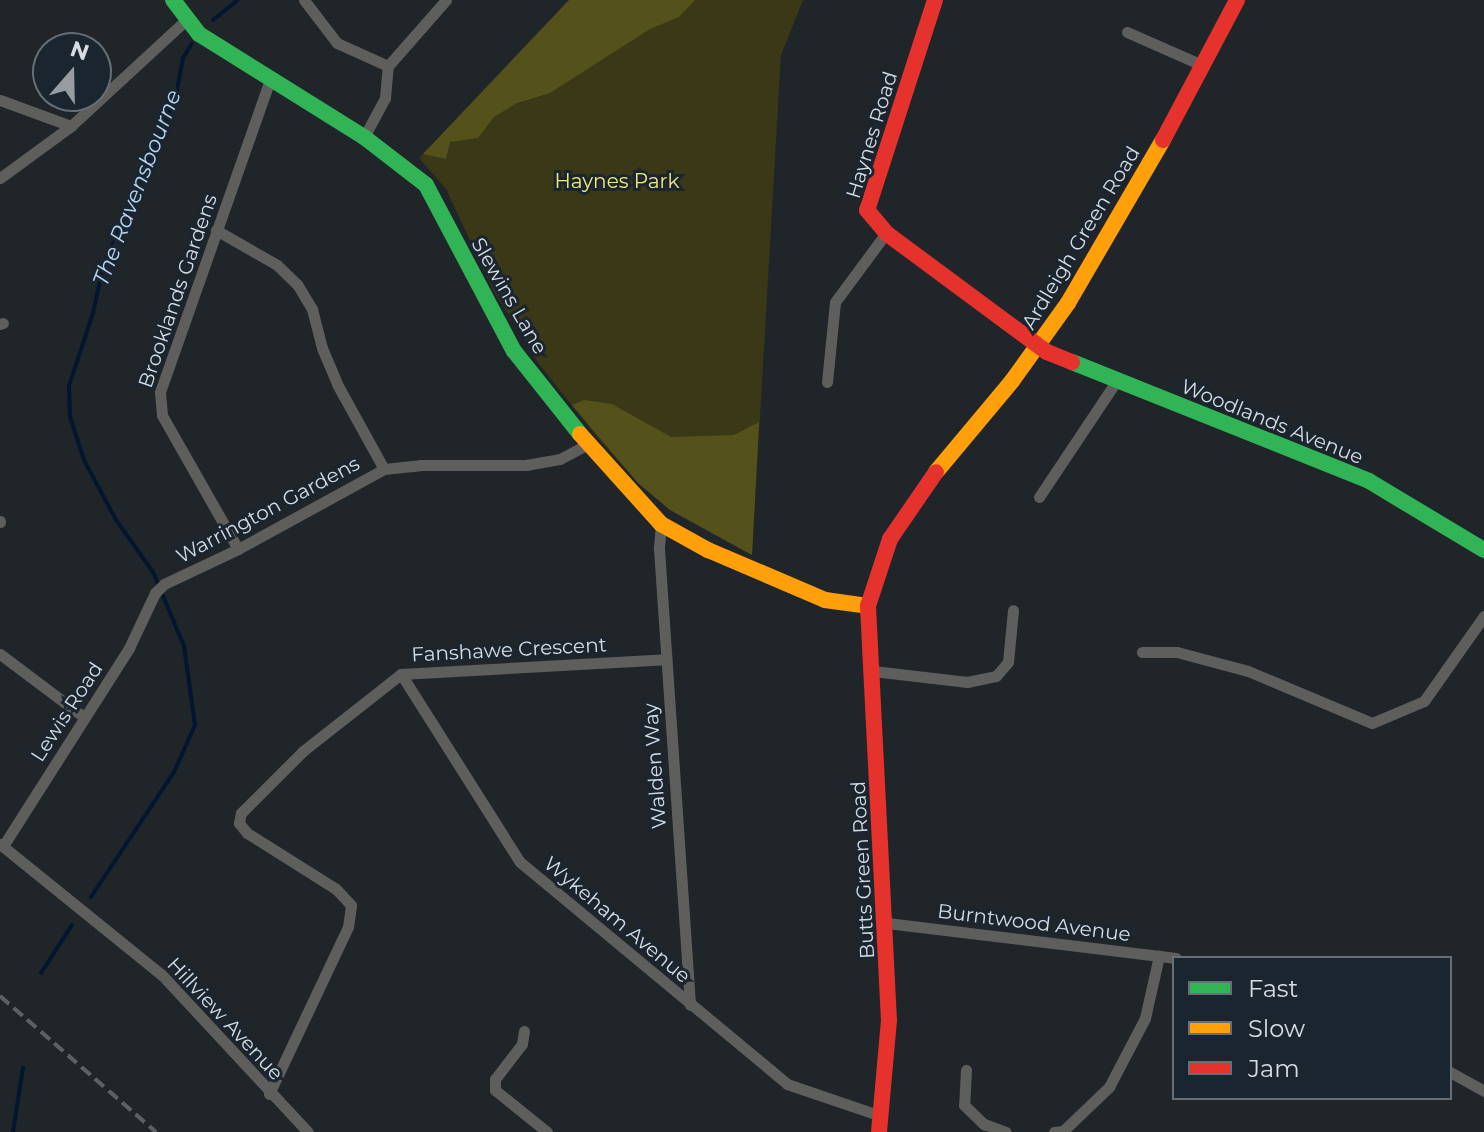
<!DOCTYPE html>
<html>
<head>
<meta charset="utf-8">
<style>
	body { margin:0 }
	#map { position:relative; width:1484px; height:1132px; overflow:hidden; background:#20252a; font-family:Montserrat,sans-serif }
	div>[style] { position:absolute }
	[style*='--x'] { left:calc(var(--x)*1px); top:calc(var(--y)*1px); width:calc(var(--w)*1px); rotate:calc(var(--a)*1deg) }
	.green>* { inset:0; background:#3a3817 }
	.forest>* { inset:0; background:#55511a }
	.stream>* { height:4px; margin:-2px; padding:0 2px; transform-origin:2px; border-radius:2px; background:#03162f }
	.street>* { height:11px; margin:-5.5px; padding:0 5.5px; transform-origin:5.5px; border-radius:5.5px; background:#5e5f5d }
	.fast>* { height:16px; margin:-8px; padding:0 8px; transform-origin:8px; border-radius:8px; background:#30b455 }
	.slow>* { height:16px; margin:-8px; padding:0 8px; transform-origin:8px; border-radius:8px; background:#ff9f0a }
	.jam>* { height:16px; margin:-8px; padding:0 8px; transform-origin:8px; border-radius:8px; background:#e5322d }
	.rail>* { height:4px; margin-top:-2px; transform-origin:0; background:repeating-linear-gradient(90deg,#5c6061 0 12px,transparent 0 18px) }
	span { translate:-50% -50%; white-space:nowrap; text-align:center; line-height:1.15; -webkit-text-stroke:6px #1b252f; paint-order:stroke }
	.street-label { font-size:20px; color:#d6dce3 }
	.park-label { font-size:20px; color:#f1ea78 }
	.water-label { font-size:22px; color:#b6d4f3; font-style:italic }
	.legend { position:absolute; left:1172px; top:956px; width:280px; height:144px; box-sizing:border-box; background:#1b252f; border:2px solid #666e77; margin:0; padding:10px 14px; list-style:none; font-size:24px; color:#d6dce3 }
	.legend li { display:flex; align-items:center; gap:16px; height:40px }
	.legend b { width:40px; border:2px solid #666e77 }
	.north { position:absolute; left:32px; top:32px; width:80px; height:80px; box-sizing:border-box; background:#1b252f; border:2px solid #666e77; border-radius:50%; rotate:20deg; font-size:22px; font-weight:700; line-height:32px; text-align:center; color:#d6dce3 }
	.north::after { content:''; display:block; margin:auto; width:28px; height:36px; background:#969ca2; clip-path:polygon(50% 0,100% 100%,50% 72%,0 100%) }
</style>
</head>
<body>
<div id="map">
	<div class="green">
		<div style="clip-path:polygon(573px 0,803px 0,781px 55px,752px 555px,670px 510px,638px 483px,597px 437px,539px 364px,493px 290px,446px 189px,419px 158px)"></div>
	</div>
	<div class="forest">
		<div style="clip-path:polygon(569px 0,695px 0,679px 17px,650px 29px,550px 93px,517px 103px,494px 117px,478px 138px,450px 142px,446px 159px,423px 154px)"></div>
		<div style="clip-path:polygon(584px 400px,612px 404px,671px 437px,734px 435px,759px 422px,752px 555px,670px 510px,638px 483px,572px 405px)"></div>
	</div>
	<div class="stream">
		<div style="--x:213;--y:20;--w:32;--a:-39"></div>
		<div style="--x:91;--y:897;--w:150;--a:-56.4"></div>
		<div style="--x:174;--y:772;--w:51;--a:-65.9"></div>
		<div style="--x:195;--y:725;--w:80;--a:-97.9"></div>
		<div style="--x:184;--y:646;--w:80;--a:-112.7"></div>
		<div style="--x:153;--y:572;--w:64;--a:-125.4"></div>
		<div style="--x:116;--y:520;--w:68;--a:-118.1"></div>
		<div style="--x:84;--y:460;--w:45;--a:-108"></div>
		<div style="--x:70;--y:417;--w:31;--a:-92"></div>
		<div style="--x:69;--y:386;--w:77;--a:-71.8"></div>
		<div style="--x:93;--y:313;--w:47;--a:-77.7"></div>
		<div style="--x:103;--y:267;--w:182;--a:-66.7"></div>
		<div style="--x:175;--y:100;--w:43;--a:-79.2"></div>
		<div style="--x:183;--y:58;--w:17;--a:-59"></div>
		<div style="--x:41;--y:973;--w:57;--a:-57.1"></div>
		<div style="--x:13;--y:1132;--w:65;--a:-81.1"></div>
	</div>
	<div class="street">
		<div style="--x:304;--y:0;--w:54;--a:52.5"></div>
		<div style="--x:337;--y:43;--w:56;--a:24.3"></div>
		<div style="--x:1127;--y:32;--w:84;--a:23.8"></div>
		<div style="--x:0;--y:100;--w:76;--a:20.1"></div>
		<div style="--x:364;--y:137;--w:44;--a:-61.7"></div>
		<div style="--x:385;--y:98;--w:32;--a:-85"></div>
		<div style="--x:388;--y:66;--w:88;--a:-48.7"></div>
		<div style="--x:0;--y:178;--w:88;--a:-36.2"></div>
		<div style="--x:71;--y:126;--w:156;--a:-42.7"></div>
		<div style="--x:216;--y:230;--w:70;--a:29.8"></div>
		<div style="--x:277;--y:265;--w:28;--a:44"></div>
		<div style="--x:297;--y:284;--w:29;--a:59"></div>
		<div style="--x:312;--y:309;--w:40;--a:75.6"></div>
		<div style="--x:322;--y:348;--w:39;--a:67"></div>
		<div style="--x:337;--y:384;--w:97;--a:61.1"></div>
		<div style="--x:0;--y:324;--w:3;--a:-18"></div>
		<div style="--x:827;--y:382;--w:80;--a:-84.3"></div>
		<div style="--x:835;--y:302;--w:86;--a:-53.5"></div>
		<div style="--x:1039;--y:497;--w:141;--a:-56.3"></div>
		<div style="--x:0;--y:521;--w:1;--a:90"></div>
		<div style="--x:661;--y:524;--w:25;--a:95"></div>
		<div style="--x:659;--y:549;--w:457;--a:86.1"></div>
		<div style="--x:238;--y:549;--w:154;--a:-119.6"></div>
		<div style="--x:162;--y:415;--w:23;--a:-95"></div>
		<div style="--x:160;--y:392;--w:332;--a:-70.6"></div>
		<div style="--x:1142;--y:652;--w:35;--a:0"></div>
		<div style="--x:1177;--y:652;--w:73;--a:15"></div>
		<div style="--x:1248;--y:671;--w:134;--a:22.8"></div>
		<div style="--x:1372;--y:723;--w:56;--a:-22.9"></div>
		<div style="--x:1424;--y:701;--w:104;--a:-54.8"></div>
		<div style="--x:0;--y:654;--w:105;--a:36.9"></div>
		<div style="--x:873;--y:671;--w:95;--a:6.7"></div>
		<div style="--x:967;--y:682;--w:30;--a:-12"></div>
		<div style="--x:996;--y:676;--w:18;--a:-49"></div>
		<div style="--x:1008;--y:662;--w:52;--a:-84.5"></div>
		<div style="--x:401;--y:674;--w:222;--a:57.7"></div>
		<div style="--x:520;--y:862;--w:347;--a:39.7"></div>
		<div style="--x:787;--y:1084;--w:99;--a:18.8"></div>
		<div style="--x:0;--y:844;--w:208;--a:39"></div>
		<div style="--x:162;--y:975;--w:214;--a:47.1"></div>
		<div style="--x:3;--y:846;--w:235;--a:-57.5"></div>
		<div style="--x:129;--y:648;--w:61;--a:-64.7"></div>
		<div style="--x:155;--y:593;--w:13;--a:-45"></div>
		<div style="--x:164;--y:584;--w:82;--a:-25.3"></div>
		<div style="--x:238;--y:549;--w:166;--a:-28.7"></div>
		<div style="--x:384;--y:469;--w:36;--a:-6"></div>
		<div style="--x:420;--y:465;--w:106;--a:0"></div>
		<div style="--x:526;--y:465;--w:35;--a:-10"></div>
		<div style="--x:560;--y:459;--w:32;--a:-28"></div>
		<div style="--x:887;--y:923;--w:291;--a:6.9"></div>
		<div style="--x:524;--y:1031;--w:13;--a:99"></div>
		<div style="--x:522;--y:1044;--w:44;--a:127.6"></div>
		<div style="--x:495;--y:1079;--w:11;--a:90"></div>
		<div style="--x:495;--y:1090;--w:67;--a:38.9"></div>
		<div style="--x:966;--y:1070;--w:35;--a:93"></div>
		<div style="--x:964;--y:1105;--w:28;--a:44"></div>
		<div style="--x:984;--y:1124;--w:23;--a:20"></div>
		<div style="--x:1450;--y:1072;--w:39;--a:29"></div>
		<div style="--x:269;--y:1094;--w:185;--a:-64.7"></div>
		<div style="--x:348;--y:927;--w:22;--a:-82"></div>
		<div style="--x:351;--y:905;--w:22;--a:-133"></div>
		<div style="--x:336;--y:889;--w:105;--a:-147.8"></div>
		<div style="--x:247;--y:833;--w:13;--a:-129"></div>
		<div style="--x:239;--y:823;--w:10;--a:-79"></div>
		<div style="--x:241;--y:813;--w:88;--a:-45"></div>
		<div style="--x:303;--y:751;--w:125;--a:-38.2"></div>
		<div style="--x:401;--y:674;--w:265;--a:-3.2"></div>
		<div style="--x:1054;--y:1132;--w:9;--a:-6"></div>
		<div style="--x:1063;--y:1131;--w:64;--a:-43.7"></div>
		<div style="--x:1109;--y:1087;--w:78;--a:-62.4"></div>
		<div style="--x:1145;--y:1018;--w:64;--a:-77.3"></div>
	</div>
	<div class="fast">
		<div style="--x:173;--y:0;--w:43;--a:52.6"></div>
		<div style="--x:199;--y:34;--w:195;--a:32"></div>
		<div style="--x:364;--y:137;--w:78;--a:37.7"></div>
		<div style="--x:426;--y:185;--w:188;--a:62.1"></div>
		<div style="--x:514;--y:351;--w:106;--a:51.5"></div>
		<div style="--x:1072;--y:362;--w:320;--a:21.8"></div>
		<div style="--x:1369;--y:481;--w:134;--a:31"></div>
	</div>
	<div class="slow">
		<div style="--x:580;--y:434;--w:121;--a:48"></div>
		<div style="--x:661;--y:524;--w:54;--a:29"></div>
		<div style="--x:708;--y:550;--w:127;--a:23.1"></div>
		<div style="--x:825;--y:600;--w:43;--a:7.9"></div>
		<div style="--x:936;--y:472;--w:119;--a:-50.1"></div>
		<div style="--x:1012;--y:381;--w:96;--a:-54.3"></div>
		<div style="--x:1068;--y:303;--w:189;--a:-59.8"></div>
	</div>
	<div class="jam">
		<div style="--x:935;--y:0;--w:221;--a:107.9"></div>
		<div style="--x:867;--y:210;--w:30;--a:50"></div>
		<div style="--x:886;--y:233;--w:200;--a:36.5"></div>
		<div style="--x:1047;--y:352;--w:27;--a:22"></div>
		<div style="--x:1163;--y:140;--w:158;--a:-62.1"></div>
		<div style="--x:879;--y:1132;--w:111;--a:-84.9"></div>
		<div style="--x:889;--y:1021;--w:416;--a:-92.9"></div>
		<div style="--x:868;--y:606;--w:71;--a:-71.8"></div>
		<div style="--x:890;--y:539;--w:81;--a:-55.5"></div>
	</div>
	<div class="rail">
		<div style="--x:0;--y:996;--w:207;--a:41.1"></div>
	</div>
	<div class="street-label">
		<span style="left:872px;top:135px;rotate:-73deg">Haynes Road</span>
		<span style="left:1081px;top:238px;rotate:-59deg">Ardleigh Green Road</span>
		<span style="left:178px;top:291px;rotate:-71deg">Brooklands Gardens</span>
		<span style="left:509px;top:296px;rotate:60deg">Slewins Lane</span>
		<span style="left:1272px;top:422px;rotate:22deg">Woodlands Avenue</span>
		<span style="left:268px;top:510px;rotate:-28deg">Warrington Gardens</span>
		<span style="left:509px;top:650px;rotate:-3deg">Fanshawe Crescent</span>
		<span style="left:67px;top:712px;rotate:-57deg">Lewis Road</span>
		<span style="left:655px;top:766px;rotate:-94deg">Walden Way</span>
		<span style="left:863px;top:870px;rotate:-93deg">Butts Green Road</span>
		<span style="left:617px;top:920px;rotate:40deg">Wykeham Avenue</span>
		<span style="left:1034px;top:923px;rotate:7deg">Burntwood Avenue</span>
		<span style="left:225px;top:1019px;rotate:47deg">Hillview Avenue</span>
	</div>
	<div class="park-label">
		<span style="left:617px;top:181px">Haynes Park</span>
	</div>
	<div class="water-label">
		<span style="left:137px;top:188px;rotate:-69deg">The Ravensbourne</span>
	</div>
	<ul class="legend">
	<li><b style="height:10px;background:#30b455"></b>Fast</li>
	<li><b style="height:10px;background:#ff9f0a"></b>Slow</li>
	<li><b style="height:10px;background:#e5322d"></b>Jam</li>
	</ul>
	<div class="north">N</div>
</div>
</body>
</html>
